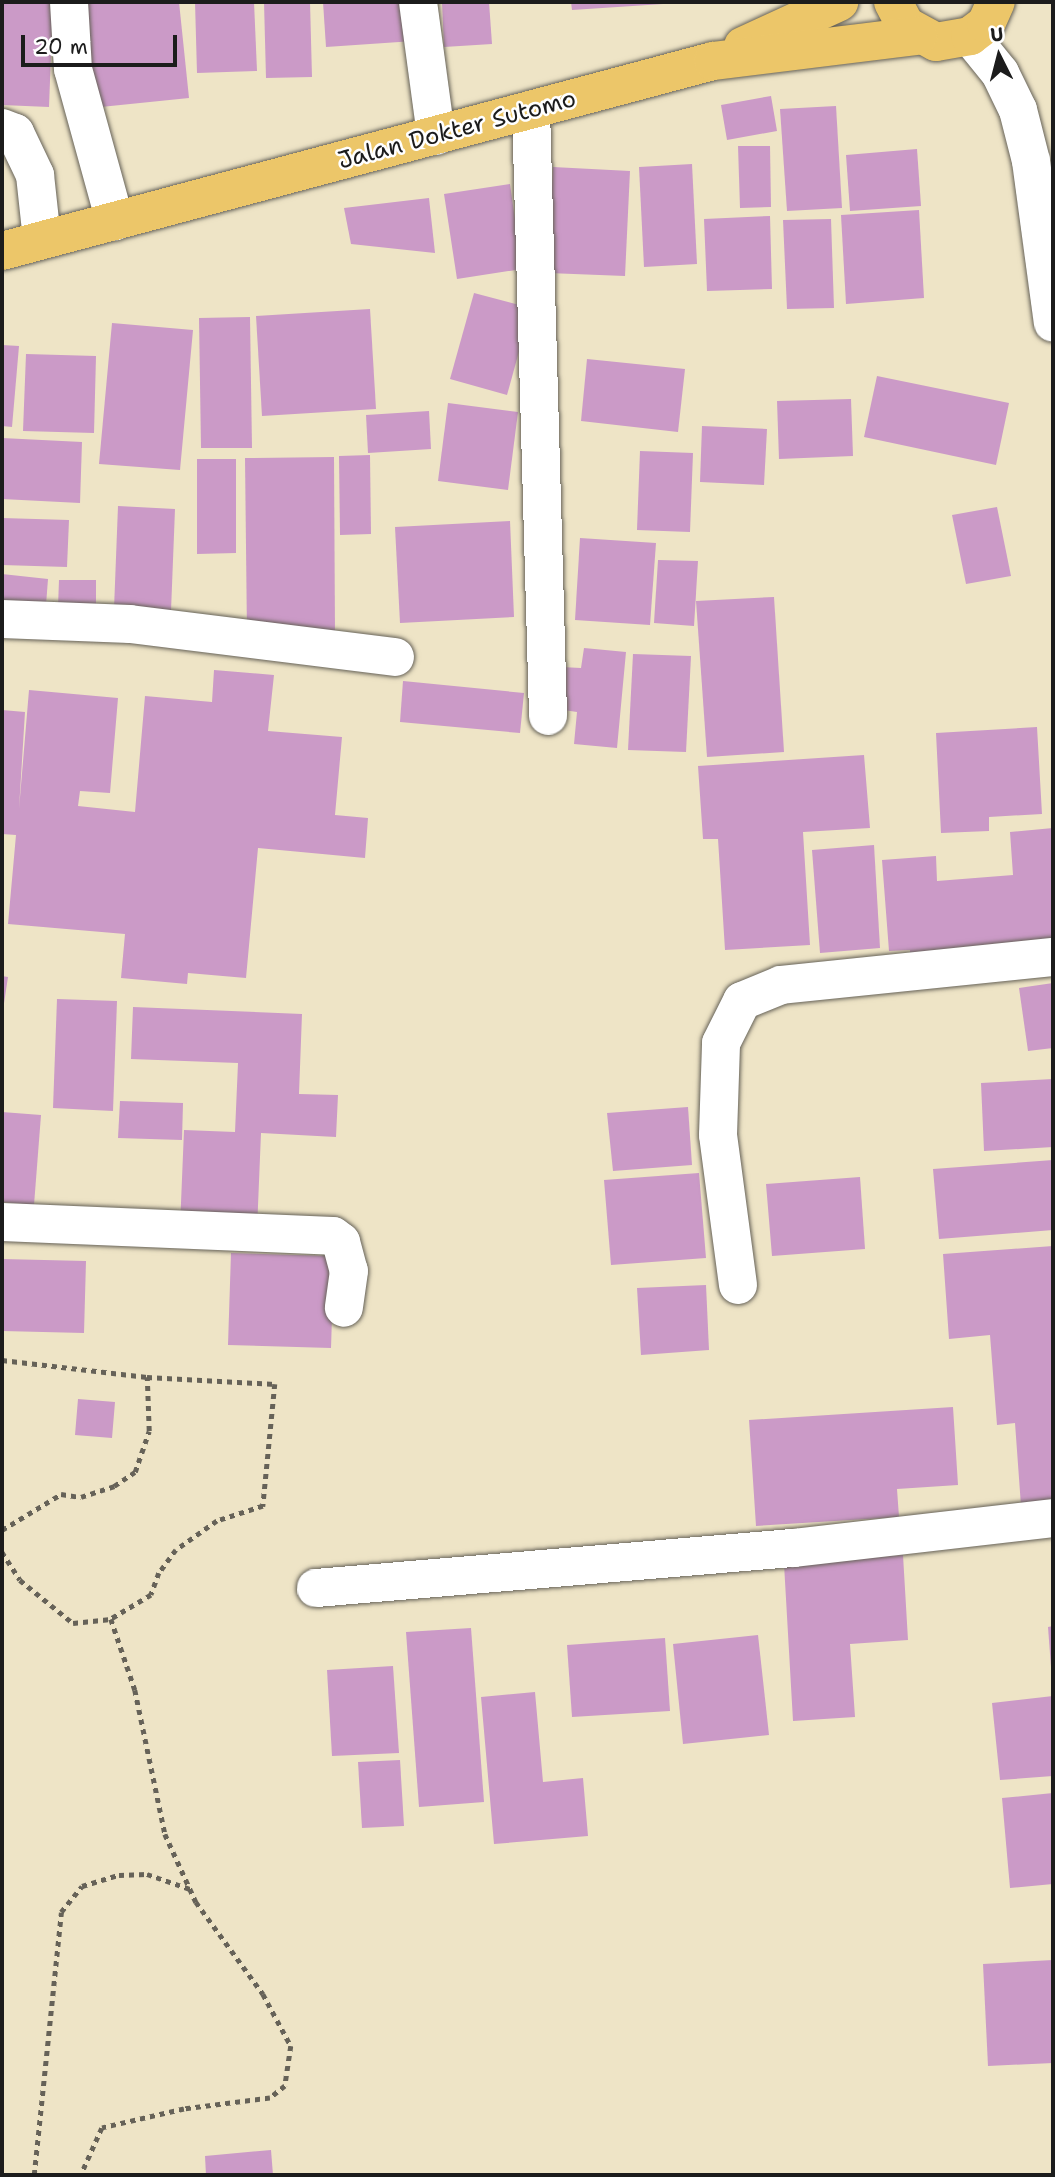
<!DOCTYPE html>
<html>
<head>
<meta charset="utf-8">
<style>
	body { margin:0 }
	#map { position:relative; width:1055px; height:2177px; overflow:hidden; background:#eee4c6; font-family:"Shantell Sans",sans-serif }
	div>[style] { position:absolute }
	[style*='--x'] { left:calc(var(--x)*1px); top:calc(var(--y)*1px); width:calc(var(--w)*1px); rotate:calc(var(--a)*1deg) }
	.building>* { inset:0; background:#cb9ac7 }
	.path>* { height:4.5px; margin-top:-2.25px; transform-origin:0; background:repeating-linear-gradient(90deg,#666258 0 5px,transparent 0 10px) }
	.roads { filter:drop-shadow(0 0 2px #666258) drop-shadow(0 0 2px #666258) }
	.minor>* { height:38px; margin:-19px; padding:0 19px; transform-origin:19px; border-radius:19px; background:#fff }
	.major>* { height:38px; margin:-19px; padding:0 19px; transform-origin:19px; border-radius:19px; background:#ecc669 }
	span { translate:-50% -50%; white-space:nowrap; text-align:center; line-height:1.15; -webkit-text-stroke:5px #fff; paint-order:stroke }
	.street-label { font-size:24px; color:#1c1c1c }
	.frame { position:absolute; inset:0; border:4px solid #1c1c1c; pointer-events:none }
	.north { position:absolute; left:964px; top:21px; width:70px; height:70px; -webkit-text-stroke:5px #fff; paint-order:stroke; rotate:354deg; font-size:19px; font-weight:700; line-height:28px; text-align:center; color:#1c1c1c }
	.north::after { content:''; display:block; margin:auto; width:24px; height:32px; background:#1c1c1c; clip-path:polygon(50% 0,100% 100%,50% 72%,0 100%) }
	.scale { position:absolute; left:21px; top:35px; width:156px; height:32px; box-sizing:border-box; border:4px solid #1c1c1c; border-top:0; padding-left:9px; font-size:21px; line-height:24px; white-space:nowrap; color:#1c1c1c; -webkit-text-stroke:5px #fff; paint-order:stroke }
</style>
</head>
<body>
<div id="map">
	<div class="building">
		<div style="clip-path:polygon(2px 2px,53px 2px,49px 107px,2px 105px)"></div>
		<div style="clip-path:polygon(81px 2px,179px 2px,189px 98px,91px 108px)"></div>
		<div style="clip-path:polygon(195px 2px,254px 2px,257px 71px,197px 73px)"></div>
		<div style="clip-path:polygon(264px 2px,310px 2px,312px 77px,266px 78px)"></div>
		<div style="clip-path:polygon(323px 2px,411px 2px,414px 41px,326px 47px)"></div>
		<div style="clip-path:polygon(442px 2px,489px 2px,492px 44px,444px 47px)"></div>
		<div style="clip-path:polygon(571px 2px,663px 2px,663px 4px,572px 10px)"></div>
		<div style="clip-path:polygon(771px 96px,777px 131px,727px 140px,721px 105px)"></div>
		<div style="clip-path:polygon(836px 106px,842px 208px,787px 211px,780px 109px)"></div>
		<div style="clip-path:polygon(738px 146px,770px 146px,771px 207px,740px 208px)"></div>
		<div style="clip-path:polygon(917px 149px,921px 206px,850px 211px,846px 155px)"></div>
		<div style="clip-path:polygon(692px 164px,697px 264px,644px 267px,639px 167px)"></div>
		<div style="clip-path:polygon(553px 167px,630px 171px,625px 276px,548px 273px)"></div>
		<div style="clip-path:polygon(510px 184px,522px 269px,457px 279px,444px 194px)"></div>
		<div style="clip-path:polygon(429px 198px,435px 253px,351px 244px,344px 208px)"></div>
		<div style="clip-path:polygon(919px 210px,924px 298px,846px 304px,841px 215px)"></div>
		<div style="clip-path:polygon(770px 216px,772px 289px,707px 291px,704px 219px)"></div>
		<div style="clip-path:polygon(831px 219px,834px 308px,787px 309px,783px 220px)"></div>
		<div style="clip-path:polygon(474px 293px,531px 308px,507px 395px,450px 379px)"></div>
		<div style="clip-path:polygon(370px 309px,376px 409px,262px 416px,256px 316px)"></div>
		<div style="clip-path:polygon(250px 317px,252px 448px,201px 448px,199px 318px)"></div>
		<div style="clip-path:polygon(112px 323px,193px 330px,180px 470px,99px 464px)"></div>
		<div style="clip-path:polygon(2px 345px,19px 346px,12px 427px,2px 426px)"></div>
		<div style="clip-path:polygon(26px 354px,96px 356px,94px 433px,23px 431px)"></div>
		<div style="clip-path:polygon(587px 359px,685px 369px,678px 432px,581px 421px)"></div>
		<div style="clip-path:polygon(877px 376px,1009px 403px,996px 465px,864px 437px)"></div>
		<div style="clip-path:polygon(851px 399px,853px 456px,779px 459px,777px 401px)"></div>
		<div style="clip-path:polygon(448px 403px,518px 412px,508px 490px,438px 481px)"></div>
		<div style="clip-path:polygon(429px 411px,431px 449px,368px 453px,366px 415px)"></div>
		<div style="clip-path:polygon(702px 426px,767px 429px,764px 485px,700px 482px)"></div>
		<div style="clip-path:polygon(2px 438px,82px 442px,80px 503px,2px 499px)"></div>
		<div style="clip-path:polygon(640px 451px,693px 453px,690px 532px,637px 530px)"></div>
		<div style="clip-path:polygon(370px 455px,371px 534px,340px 535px,339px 456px)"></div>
		<div style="clip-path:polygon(334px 457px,335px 633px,247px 634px,245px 458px)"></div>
		<div style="clip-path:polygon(197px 459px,236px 459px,236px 553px,197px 554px)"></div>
		<div style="clip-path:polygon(118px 506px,175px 509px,171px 611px,114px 609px)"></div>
		<div style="clip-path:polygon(997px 507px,1011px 576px,966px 584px,952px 515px)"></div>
		<div style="clip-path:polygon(2px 518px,69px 520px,67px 567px,2px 565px)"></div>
		<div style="clip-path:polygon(510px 521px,514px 617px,400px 623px,395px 527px)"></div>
		<div style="clip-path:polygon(580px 538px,656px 543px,650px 625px,575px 620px)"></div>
		<div style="clip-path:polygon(658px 560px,698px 561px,694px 626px,654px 623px)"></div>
		<div style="clip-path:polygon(2px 574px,48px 579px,45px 618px,2px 614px)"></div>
		<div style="clip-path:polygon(59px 580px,96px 580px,96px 607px,58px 607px)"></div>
		<div style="clip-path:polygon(774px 597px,784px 752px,707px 757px,696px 601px)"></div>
		<div style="clip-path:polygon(584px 648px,626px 652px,617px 748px,574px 744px,577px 712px,557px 709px,561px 667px,581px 668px)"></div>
		<div style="clip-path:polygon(633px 654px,691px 656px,686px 752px,628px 750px)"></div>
		<div style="clip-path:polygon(214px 670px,274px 675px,268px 731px,342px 737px,335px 815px,368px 818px,365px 858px,258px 848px,246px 978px,188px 973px,187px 984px,121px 978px,125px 934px,8px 924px,16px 835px,2px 834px,2px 710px,25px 712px,19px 809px,29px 690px,118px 698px,110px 793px,80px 791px,78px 806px,135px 812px,145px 696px,212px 702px)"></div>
		<div style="clip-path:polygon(403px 681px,524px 693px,520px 733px,400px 722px)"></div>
		<div style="clip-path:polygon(1037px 727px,1042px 814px,989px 817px,989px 831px,941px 833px,936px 733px)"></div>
		<div style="clip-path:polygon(864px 755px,870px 828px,803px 832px,810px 945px,725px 950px,718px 839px,703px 839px,698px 766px)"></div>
		<div style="clip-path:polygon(1053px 828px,1053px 949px,910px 960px,910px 950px,889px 951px,882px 860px,936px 856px,937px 881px,1013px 875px,1010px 832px)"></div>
		<div style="clip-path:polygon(874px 845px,880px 948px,820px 953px,812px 850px)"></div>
		<div style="clip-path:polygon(2px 976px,8px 977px,3px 1010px,2px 1010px)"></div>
		<div style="clip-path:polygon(1053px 983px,1053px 1048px,1028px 1051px,1019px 988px)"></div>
		<div style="clip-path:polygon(57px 999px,117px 1001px,113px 1111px,53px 1108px)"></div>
		<div style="clip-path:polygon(133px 1007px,302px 1014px,299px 1094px,338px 1095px,336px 1137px,261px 1133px,257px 1230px,180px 1227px,184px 1130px,235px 1132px,238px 1063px,131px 1059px)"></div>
		<div style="clip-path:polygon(1053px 1079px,1053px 1147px,984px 1151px,981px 1083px)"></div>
		<div style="clip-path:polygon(120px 1101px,183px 1103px,182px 1140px,118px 1138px)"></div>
		<div style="clip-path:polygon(688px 1107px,692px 1165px,613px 1171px,607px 1113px)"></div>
		<div style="clip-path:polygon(2px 1112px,41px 1115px,34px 1205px,2px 1202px)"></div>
		<div style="clip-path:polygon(1053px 1160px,1053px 1230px,939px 1239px,933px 1169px)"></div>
		<div style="clip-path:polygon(699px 1173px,706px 1258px,611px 1265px,604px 1180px)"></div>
		<div style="clip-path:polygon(860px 1177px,865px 1249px,772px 1256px,766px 1184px)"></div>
		<div style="clip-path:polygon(1053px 1246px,1053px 1503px,1021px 1506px,1015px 1423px,997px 1425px,990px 1335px,949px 1339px,943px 1254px)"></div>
		<div style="clip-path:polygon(231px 1253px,334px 1256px,331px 1348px,228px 1345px)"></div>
		<div style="clip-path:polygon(2px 1259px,86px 1261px,84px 1333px,2px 1331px)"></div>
		<div style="clip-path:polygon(706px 1285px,709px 1350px,641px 1355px,637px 1288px)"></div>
		<div style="clip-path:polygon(78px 1399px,115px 1402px,112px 1438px,75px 1435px)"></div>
		<div style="clip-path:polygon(953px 1407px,958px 1485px,897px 1489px,899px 1517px,756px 1526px,749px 1420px)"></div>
		<div style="clip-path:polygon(903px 1555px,908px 1640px,850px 1644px,855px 1717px,793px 1721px,784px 1564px)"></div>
		<div style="clip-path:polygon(1053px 1626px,1053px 1666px,1051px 1667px,1048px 1627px)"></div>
		<div style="clip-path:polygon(471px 1628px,484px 1802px,419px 1807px,406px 1632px)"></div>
		<div style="clip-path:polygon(758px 1635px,769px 1735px,683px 1744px,673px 1644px)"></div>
		<div style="clip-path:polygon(665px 1638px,670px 1711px,572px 1717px,567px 1645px)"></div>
		<div style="clip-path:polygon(393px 1666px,399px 1753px,332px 1756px,327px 1670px)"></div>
		<div style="clip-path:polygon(535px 1692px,543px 1782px,583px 1778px,588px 1836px,494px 1844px,481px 1697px)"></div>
		<div style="clip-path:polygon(1053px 1696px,1053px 1776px,1000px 1780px,992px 1703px)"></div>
		<div style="clip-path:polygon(400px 1760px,404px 1826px,362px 1828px,358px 1762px)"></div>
		<div style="clip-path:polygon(1053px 1793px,1053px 1884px,1010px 1888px,1002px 1798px)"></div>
		<div style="clip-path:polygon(1053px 1960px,1053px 2063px,988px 2066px,983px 1964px)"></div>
		<div style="clip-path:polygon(271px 2150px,273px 2175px,206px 2175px,205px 2156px)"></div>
	</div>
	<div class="path">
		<div style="--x:2;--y:1360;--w:146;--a:6.7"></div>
		<div style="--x:2;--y:1530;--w:69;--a:-31.4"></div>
		<div style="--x:61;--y:1494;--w:20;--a:9"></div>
		<div style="--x:81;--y:1497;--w:35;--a:-18"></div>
		<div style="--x:114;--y:1486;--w:25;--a:-34"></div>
		<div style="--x:135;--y:1472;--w:43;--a:-71.1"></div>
		<div style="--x:149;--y:1431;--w:54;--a:-92.1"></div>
		<div style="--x:147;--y:1377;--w:128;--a:3.1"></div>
		<div style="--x:275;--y:1384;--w:123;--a:95.6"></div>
		<div style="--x:263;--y:1506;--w:48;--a:161.9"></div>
		<div style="--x:217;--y:1521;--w:50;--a:144.7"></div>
		<div style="--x:176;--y:1550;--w:29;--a:126"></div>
		<div style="--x:159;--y:1573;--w:23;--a:110"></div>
		<div style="--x:151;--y:1595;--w:47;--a:149"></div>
		<div style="--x:2;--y:1552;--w:33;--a:57"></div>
		<div style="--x:20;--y:1580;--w:68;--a:39.1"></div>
		<div style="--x:73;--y:1623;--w:38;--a:-6"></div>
		<div style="--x:111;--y:1619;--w:75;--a:71.3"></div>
		<div style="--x:135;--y:1690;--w:147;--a:78.2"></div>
		<div style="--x:165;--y:1834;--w:75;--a:65.5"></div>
		<div style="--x:196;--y:1902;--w:114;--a:53.9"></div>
		<div style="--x:263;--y:1994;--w:59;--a:61.7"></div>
		<div style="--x:291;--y:2046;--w:40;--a:98.5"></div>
		<div style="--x:285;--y:2086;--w:19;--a:141"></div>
		<div style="--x:270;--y:2098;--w:87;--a:172.7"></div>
		<div style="--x:184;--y:2109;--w:84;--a:167"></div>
		<div style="--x:102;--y:2128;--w:51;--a:114.1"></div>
		<div style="--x:34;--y:2175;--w:264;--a:-84.1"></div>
		<div style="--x:61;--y:1912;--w:33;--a:-51"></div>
		<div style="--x:82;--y:1886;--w:39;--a:-17"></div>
		<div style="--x:119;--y:1875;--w:28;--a:-2"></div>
		<div style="--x:147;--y:1874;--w:46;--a:19.2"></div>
	</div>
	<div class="roads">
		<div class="minor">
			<div style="--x:69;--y:2;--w:67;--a:86.6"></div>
			<div style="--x:73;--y:69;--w:158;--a:74.6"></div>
			<div style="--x:418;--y:2;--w:135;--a:82.3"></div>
			<div style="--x:970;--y:36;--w:48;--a:51"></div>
			<div style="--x:1000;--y:73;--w:41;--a:64.1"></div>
			<div style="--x:1018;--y:110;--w:53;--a:75.7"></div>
			<div style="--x:1031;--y:161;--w:163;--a:82.3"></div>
			<div style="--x:531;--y:110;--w:606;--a:88.39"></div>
			<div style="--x:2;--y:128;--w:14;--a:21"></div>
			<div style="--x:15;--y:133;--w:47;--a:64.5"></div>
			<div style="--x:35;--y:175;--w:64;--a:83.8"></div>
			<div style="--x:2;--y:619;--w:128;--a:2.2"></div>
			<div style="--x:130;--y:624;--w:267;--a:7.1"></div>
			<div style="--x:2;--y:1222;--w:331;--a:2.4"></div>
			<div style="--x:333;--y:1236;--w:10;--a:37"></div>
			<div style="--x:341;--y:1242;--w:30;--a:75"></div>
			<div style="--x:349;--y:1271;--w:37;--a:98"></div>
			<div style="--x:738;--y:1285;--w:151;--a:-97.6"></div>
			<div style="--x:718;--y:1135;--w:92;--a:-88.1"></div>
			<div style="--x:721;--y:1043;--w:47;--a:-63.4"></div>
			<div style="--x:742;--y:1001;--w:42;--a:-22.3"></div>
			<div style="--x:781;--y:985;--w:273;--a:-5.9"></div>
			<div style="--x:316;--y:1588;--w:480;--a:-4.8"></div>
			<div style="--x:794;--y:1548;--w:261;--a:-6.6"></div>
		</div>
		<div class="major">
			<div style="--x:893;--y:2;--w:26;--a:62"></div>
			<div style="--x:905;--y:25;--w:35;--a:29"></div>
			<div style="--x:936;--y:42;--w:35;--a:-10"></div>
			<div style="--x:970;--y:36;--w:20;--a:-37"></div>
			<div style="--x:986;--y:24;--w:24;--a:-66"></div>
			<div style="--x:743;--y:46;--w:106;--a:-24.6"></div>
			<div style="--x:2;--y:251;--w:736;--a:-14.96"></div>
			<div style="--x:713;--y:61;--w:207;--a:-7"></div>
		</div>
	</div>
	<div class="street-label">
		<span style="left:457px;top:130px;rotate:-15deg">Jalan Dokter Sutomo</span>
	</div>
	<div class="frame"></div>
	<div class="north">U</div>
	<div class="scale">20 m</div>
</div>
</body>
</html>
